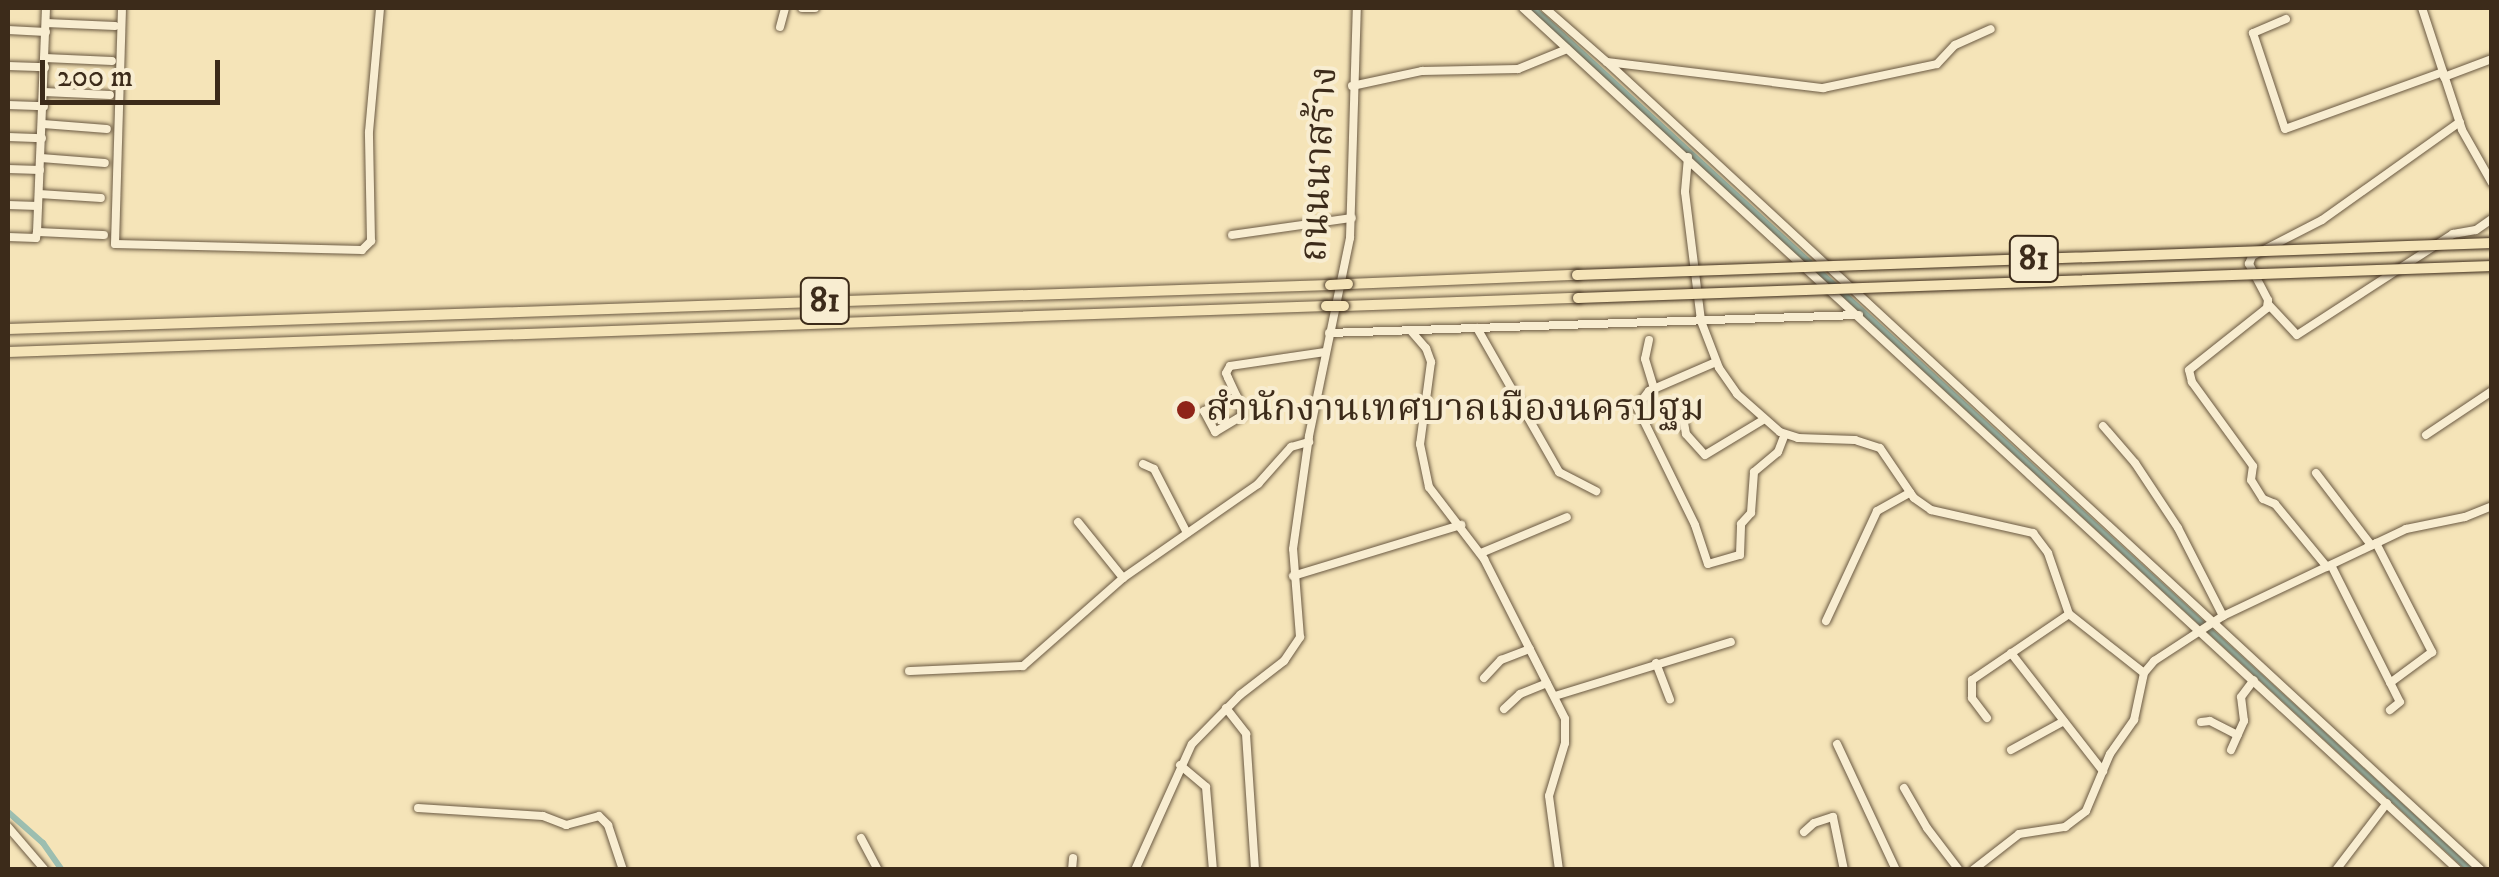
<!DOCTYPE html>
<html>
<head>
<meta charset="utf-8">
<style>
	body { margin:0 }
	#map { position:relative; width:2499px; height:877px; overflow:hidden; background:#f5e4b8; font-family:"IM FELL DW Pica","Noto Serif Thai",serif }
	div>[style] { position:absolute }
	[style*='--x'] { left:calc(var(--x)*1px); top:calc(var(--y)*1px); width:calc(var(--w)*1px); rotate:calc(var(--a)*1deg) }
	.canal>* { height:6px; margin:-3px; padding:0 3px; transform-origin:3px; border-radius:3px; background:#9cbeb0 }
	.roads { filter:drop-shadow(0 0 2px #6a5942) drop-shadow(0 0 2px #6a5942) }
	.minor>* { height:8px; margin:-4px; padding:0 4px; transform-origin:4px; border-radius:4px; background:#f8edd1 }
	.highway>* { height:10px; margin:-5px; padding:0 5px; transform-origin:5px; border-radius:5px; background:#f5e4b8 }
	.bridges { filter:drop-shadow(0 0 2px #3c2b1a) drop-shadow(0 0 2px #3c2b1a) }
	.highway-bridge>* { height:10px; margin:-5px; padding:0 5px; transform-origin:5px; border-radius:5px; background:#f5e4b8 }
	.dots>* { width:28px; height:28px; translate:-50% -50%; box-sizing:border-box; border:5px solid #f8edd1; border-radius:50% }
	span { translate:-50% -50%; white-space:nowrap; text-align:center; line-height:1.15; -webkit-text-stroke:8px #f8edd1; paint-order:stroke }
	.shield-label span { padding:2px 8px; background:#f8edd1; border:2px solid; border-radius:8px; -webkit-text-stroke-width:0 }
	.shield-label { font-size:35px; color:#3c2b1a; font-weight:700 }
	.street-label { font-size:38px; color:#3c2b1a }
	.poi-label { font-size:38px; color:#3c2b1a }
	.left { translate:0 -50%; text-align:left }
	.frame { position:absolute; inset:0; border:10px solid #3c2b1a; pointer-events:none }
	.scale { position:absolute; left:40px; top:60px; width:180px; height:45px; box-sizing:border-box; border:5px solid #3c2b1a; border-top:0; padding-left:12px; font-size:30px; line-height:35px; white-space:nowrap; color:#3c2b1a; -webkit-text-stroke:8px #f8edd1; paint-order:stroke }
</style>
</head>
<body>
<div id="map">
	<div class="canal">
		<div style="--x:1533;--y:8;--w:1273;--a:42.61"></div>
		<div style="--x:8;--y:812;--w:47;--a:41.5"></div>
		<div style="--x:43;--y:843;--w:33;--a:55"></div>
	</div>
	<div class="roads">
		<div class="minor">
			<div style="--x:46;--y:8;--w:224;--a:92.3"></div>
			<div style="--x:37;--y:232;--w:67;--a:2.6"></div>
			<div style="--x:122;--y:8;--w:236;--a:91.7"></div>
			<div style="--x:115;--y:244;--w:247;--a:1.4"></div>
			<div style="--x:362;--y:250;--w:13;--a:-45"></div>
			<div style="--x:371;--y:241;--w:109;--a:-91.1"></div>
			<div style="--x:369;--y:132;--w:124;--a:-84.9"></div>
			<div style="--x:802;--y:8;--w:13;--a:0"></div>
			<div style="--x:1523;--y:8;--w:1272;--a:42.67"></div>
			<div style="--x:1545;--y:8;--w:82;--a:41.1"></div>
			<div style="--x:1607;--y:62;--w:218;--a:6.9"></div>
			<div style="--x:1823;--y:88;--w:116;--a:-11.9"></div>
			<div style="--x:1937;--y:64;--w:26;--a:-47"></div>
			<div style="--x:1955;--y:45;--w:39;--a:-24"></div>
			<div style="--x:2422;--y:8;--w:128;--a:71.8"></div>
			<div style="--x:2462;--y:130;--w:61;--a:60.5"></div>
			<div style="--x:2286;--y:19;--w:36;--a:157"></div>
			<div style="--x:2253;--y:33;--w:101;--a:71.6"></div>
			<div style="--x:2285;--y:129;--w:168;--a:-19.8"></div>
			<div style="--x:46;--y:23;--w:69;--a:2.5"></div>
			<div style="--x:780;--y:27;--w:20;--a:-75"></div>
			<div style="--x:8;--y:30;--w:38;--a:3"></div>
			<div style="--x:45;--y:58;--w:67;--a:2.6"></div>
			<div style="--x:1607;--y:62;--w:1190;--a:42.75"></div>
			<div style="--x:8;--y:66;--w:37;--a:2"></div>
			<div style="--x:2444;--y:77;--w:51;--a:-20.6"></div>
			<div style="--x:1352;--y:86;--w:72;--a:-12.1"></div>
			<div style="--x:1422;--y:71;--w:96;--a:-1.2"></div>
			<div style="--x:1518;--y:69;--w:53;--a:-22.2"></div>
			<div style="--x:44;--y:92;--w:66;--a:2.6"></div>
			<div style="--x:8;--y:105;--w:36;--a:2"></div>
			<div style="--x:43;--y:124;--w:64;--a:4.5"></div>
			<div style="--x:8;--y:137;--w:34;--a:2"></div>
			<div style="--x:1688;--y:157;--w:35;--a:95"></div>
			<div style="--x:1685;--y:192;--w:130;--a:82.9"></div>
			<div style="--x:1701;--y:321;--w:50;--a:69"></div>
			<div style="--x:1719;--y:368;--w:32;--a:55"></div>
			<div style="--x:1737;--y:394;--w:57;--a:41.5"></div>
			<div style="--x:1780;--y:432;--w:19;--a:18"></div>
			<div style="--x:1798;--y:438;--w:57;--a:2"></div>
			<div style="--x:1855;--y:440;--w:26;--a:18"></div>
			<div style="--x:1880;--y:448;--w:60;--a:55.8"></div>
			<div style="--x:1914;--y:498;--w:21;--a:35"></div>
			<div style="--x:1931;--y:510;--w:105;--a:12.7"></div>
			<div style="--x:2033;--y:533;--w:25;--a:53"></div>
			<div style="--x:2048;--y:553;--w:65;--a:71"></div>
			<div style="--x:2069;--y:614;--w:95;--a:38.2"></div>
			<div style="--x:41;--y:158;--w:64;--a:4.5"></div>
			<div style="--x:8;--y:169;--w:32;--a:2"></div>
			<div style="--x:39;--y:194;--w:62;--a:3.7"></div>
			<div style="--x:8;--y:205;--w:30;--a:2"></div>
			<div style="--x:1232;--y:235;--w:121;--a:-8.1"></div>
			<div style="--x:8;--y:237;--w:28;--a:2"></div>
			<div style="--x:36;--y:238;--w:6;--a:-81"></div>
			<div style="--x:2268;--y:304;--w:42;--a:46.9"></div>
			<div style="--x:2297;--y:335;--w:186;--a:-32.9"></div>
			<div style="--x:2453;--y:234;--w:23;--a:-10"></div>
			<div style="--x:2476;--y:230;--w:19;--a:-35"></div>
			<div style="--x:1477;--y:328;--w:166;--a:60.3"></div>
			<div style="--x:1559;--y:472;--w:42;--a:27.2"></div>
			<div style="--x:1411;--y:331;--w:23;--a:49"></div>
			<div style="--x:1426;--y:348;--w:15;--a:70"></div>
			<div style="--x:1431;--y:362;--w:83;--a:97.6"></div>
			<div style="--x:1420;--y:444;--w:44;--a:78.2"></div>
			<div style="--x:1429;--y:487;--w:91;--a:52.6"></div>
			<div style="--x:1484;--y:559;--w:179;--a:63.1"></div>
			<div style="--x:1565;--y:719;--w:24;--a:90"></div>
			<div style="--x:1565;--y:743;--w:55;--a:106.8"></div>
			<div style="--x:1549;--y:796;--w:75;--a:82.3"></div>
			<div style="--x:1329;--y:333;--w:530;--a:-1.95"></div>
			<div style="--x:1649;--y:340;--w:19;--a:102"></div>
			<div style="--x:1645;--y:359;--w:31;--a:73"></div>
			<div style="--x:1716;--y:362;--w:73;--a:156.6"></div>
			<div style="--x:1649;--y:391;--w:20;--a:127"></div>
			<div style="--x:1637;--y:407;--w:131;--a:63.8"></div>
			<div style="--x:1695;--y:525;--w:41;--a:71.6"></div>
			<div style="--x:1708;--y:564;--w:33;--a:-16"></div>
			<div style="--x:1740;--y:555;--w:31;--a:-88"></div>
			<div style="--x:1741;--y:524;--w:15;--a:-48"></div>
			<div style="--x:1751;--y:513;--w:41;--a:-85.8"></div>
			<div style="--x:1754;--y:472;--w:31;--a:-40"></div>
			<div style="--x:1778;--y:452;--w:19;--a:-69"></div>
			<div style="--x:1237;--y:397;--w:36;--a:157"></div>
			<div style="--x:1204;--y:411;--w:24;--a:62"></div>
			<div style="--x:1215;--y:432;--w:31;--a:-31"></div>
			<div style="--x:1242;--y:416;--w:8;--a:-97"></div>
			<div style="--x:1241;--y:408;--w:12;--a:-110"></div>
			<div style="--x:1237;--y:397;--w:21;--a:-115"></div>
			<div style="--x:1228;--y:378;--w:5;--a:-112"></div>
			<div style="--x:1226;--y:373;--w:8;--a:-60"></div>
			<div style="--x:1230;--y:366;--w:96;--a:-8.4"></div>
			<div style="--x:1683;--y:417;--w:17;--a:80"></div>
			<div style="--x:1686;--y:434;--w:28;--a:48"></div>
			<div style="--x:1705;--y:455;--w:68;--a:-31.1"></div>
			<div style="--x:2103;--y:426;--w:49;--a:49.1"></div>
			<div style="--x:2135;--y:463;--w:78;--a:56.5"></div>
			<div style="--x:2178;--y:528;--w:99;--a:62.9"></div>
			<div style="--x:2426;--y:435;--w:79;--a:-33.7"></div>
			<div style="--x:1143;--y:464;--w:12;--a:24"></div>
			<div style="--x:1154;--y:469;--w:72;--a:62.7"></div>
			<div style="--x:2316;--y:473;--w:91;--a:52.6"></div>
			<div style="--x:1078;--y:522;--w:72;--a:51.2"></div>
			<div style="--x:2376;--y:543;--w:123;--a:62.8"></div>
			<div style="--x:2432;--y:652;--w:52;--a:143.6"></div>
			<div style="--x:1481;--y:553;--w:93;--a:-22.7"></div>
			<div style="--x:2331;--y:565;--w:153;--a:63.3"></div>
			<div style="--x:2400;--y:702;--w:13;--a:141"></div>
			<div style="--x:2327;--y:567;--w:82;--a:-129.5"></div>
			<div style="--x:2275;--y:504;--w:13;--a:-157"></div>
			<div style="--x:2263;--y:499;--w:22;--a:-122"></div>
			<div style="--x:2251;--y:480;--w:14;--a:-82"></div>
			<div style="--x:2253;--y:466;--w:104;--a:-126"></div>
			<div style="--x:2192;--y:382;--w:12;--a:-104"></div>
			<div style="--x:2189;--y:370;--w:100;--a:-38.5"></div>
			<div style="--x:2267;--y:308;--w:8;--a:-83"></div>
			<div style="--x:2268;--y:300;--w:41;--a:-117.8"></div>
			<div style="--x:2249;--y:264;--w:9;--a:-69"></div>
			<div style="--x:2252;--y:256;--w:79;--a:-27.2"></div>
			<div style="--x:2322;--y:220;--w:169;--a:-35.4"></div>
			<div style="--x:1293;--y:576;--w:176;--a:-16.9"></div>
			<div style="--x:1826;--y:621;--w:121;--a:-65.1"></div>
			<div style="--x:1877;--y:511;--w:38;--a:-29"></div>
			<div style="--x:2011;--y:653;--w:150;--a:52.1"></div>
			<div style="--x:1656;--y:663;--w:39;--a:69"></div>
			<div style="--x:909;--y:671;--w:114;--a:-2.5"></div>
			<div style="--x:1023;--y:666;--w:133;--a:-41.3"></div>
			<div style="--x:1123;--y:578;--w:165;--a:-34.8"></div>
			<div style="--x:1258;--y:484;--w:50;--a:-48.3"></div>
			<div style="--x:1291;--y:447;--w:19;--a:-16"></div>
			<div style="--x:1484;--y:678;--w:25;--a:-47"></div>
			<div style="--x:1501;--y:660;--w:31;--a:-21"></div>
			<div style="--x:1555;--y:696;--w:184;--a:-17.1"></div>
			<div style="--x:1226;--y:708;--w:33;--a:52"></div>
			<div style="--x:1246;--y:734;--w:136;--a:86.2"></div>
			<div style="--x:1504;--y:709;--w:22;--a:-43"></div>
			<div style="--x:1520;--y:694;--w:29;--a:-22"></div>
			<div style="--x:1987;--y:718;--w:25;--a:-127"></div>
			<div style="--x:1972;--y:698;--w:18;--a:-90"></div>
			<div style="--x:1972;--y:680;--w:117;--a:-34.2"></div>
			<div style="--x:2201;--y:722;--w:9;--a:-6"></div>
			<div style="--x:2210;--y:721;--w:31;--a:27"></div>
			<div style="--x:1837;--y:744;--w:139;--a:64.9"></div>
			<div style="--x:2011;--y:750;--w:60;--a:-28.7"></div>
			<div style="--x:2231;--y:750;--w:32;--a:-66"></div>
			<div style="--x:2244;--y:721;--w:24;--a:-97"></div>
			<div style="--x:2241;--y:697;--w:21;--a:-53"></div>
			<div style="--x:1180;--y:765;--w:34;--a:40"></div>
			<div style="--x:1206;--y:787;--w:83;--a:85.2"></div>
			<div style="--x:1904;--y:788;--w:46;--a:60.1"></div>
			<div style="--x:1927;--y:828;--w:53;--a:52.7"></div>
			<div style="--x:418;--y:808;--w:125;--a:3.7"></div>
			<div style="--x:543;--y:816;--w:25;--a:21"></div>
			<div style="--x:566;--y:825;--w:34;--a:-15"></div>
			<div style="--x:599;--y:816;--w:13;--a:45"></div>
			<div style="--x:608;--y:825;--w:47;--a:71.6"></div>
			<div style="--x:8;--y:827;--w:57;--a:49.3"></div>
			<div style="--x:1804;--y:832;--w:13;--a:-42"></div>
			<div style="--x:1814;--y:823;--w:20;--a:-18"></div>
			<div style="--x:1833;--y:817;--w:54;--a:78.3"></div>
			<div style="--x:861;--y:838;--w:36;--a:62"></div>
			<div style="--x:1072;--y:870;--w:12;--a:-85"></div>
			<div style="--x:1135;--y:870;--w:138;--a:-65.7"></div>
			<div style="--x:1192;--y:744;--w:69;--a:-45.6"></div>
			<div style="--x:1240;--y:695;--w:56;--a:-37.7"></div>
			<div style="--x:1284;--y:661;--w:29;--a:-56"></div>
			<div style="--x:1300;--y:637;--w:88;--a:-94.5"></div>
			<div style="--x:1293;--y:549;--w:114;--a:-81.9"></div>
			<div style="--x:1309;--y:436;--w:202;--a:-78.3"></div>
			<div style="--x:1350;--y:238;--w:230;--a:-88.3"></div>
			<div style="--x:1973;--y:870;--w:58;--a:-38"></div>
			<div style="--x:2019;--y:834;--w:47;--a:-8.7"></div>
			<div style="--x:2065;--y:827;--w:26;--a:-37"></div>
			<div style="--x:2086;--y:811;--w:62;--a:-67.2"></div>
			<div style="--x:2110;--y:754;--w:42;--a:-54.8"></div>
			<div style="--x:2134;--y:720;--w:48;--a:-78"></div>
			<div style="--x:2144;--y:673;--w:16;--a:-50"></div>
			<div style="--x:2154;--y:661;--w:82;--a:-33.1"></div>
			<div style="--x:2223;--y:616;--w:203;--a:-25.4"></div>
			<div style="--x:2406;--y:529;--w:60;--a:-11.5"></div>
			<div style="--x:2465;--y:517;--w:29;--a:-22"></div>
			<div style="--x:2336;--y:870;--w:84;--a:-52.7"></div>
		</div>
		<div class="highway">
			<div style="--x:1348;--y:284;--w:229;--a:-2.3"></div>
			<div style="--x:1344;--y:306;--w:234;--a:-2"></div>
			<div style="--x:8;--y:329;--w:1323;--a:-1.91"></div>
			<div style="--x:8;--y:352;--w:1319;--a:-2"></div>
		</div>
	</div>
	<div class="bridges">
		<div class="highway-bridge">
			<div style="--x:1577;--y:275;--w:916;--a:-2"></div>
			<div style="--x:1330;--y:285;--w:18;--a:-3"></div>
			<div style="--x:1578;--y:298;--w:915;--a:-2.01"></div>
			<div style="--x:1326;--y:306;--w:18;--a:0"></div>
		</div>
	</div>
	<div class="dots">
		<div style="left:1186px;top:410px;background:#8f2418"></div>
	</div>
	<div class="shield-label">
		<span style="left:2034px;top:259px">81</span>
		<span style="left:825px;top:301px">81</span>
	</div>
	<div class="street-label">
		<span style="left:1320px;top:164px;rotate:-87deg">ถนนนาสร้าง</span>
	</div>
	<div class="poi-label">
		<span class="left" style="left:1206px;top:410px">สำนักงานเทศบาลเมืองนครปฐม</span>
	</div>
	<div class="frame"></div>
	<div class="scale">200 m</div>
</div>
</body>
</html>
